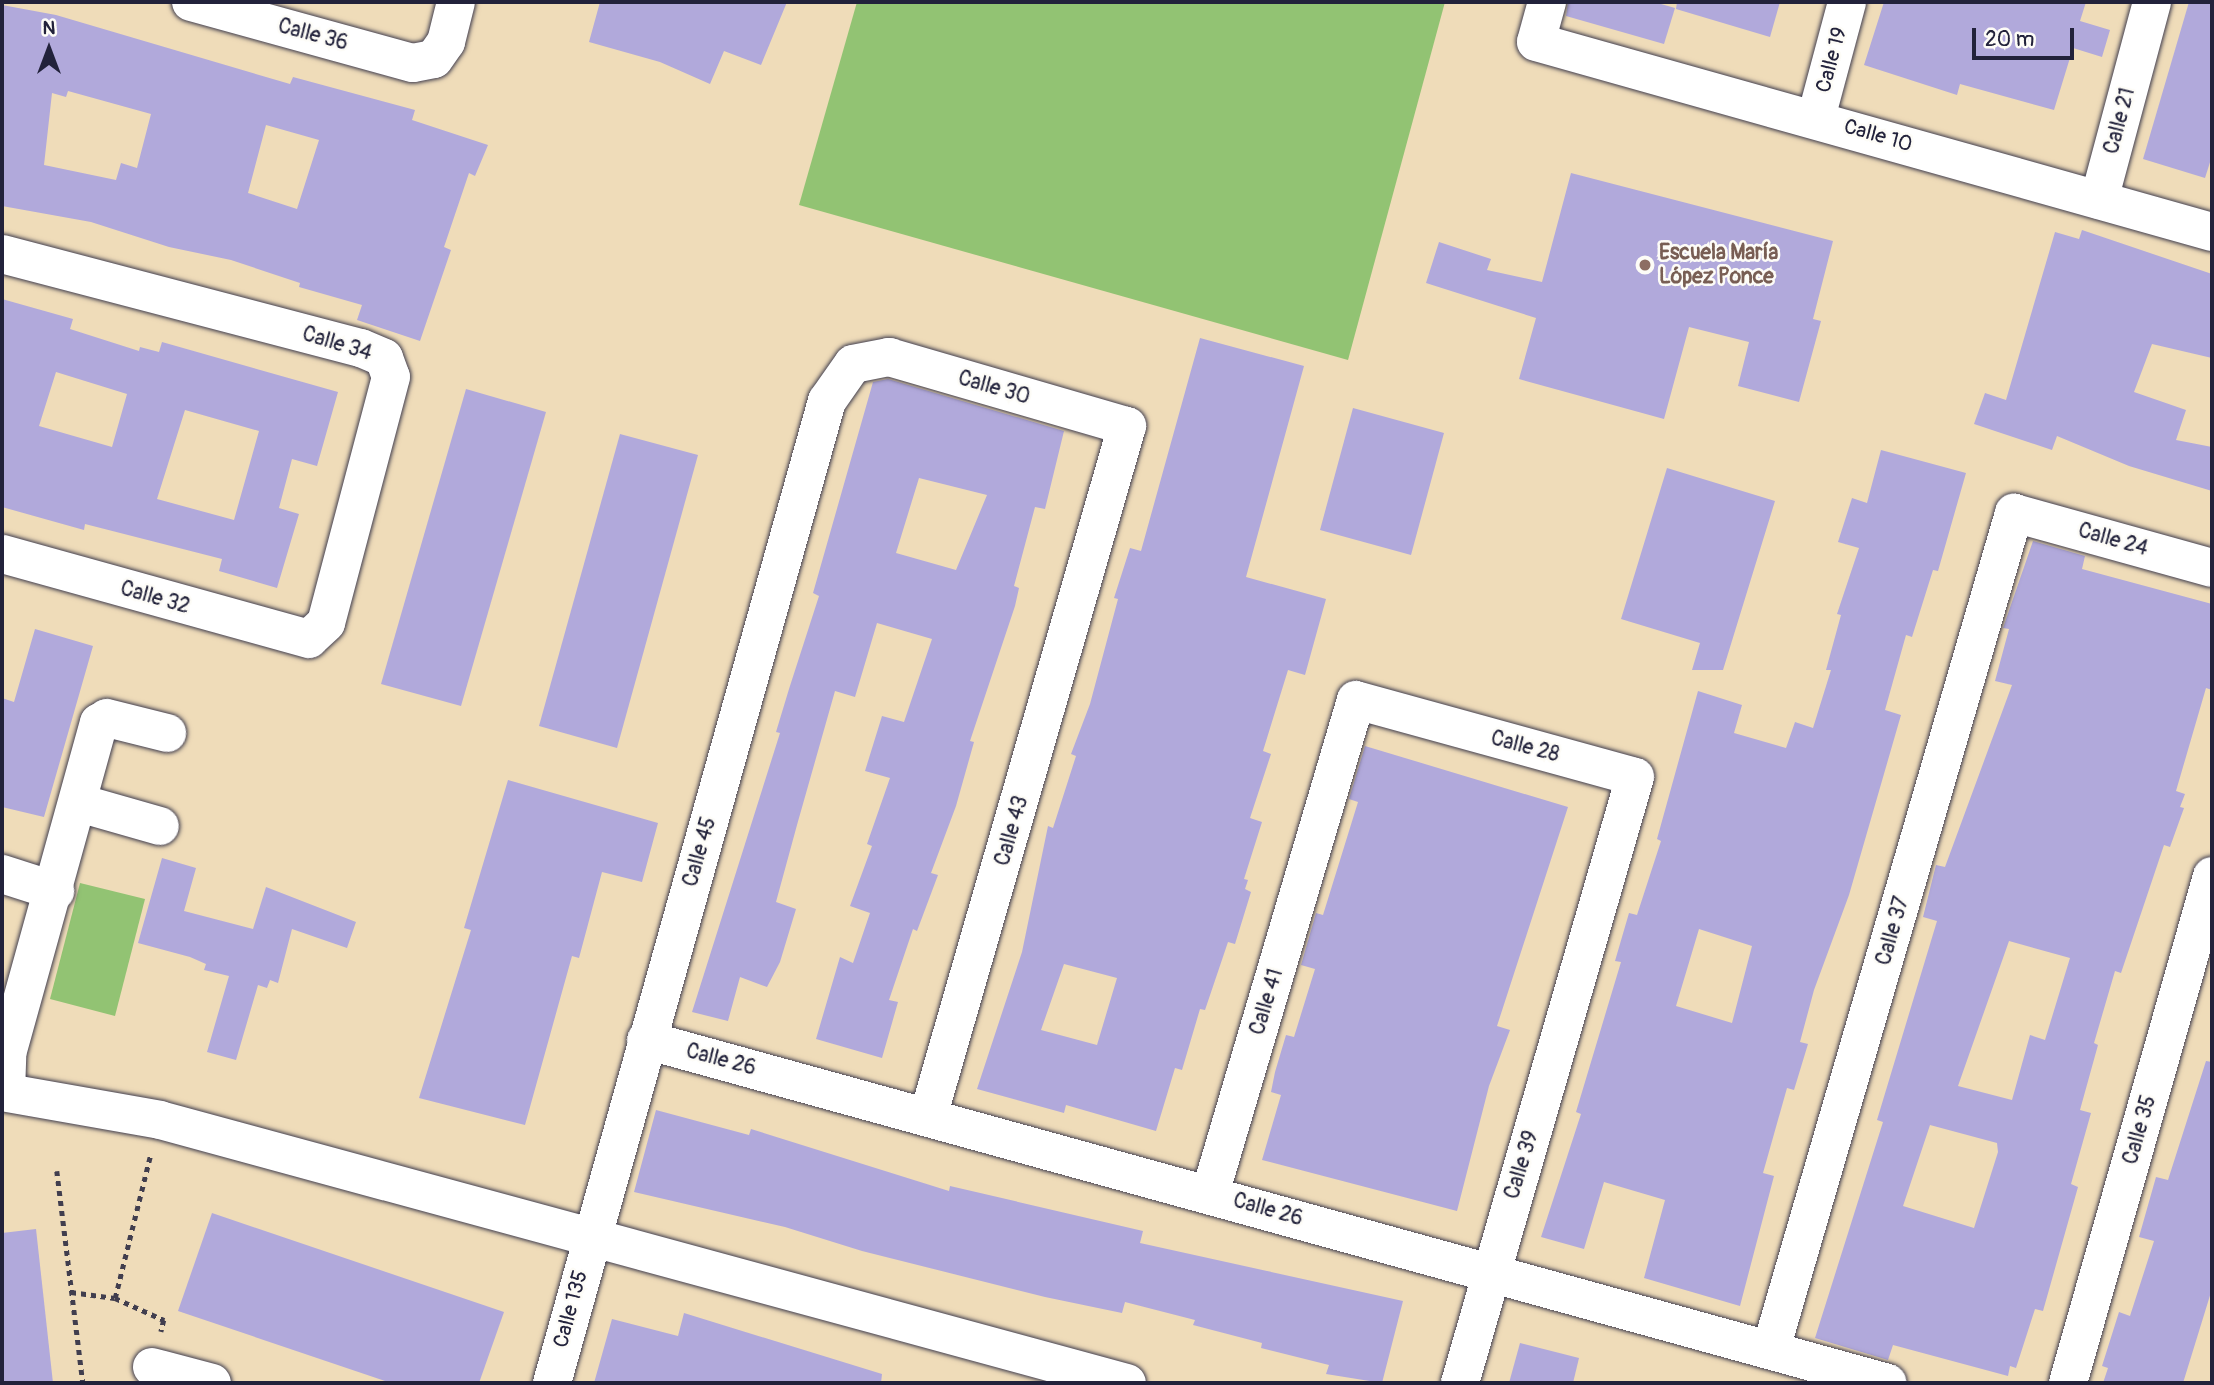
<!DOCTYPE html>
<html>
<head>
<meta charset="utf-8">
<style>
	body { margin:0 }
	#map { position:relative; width:2214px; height:1385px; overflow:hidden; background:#efdcb9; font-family:Pangolin,sans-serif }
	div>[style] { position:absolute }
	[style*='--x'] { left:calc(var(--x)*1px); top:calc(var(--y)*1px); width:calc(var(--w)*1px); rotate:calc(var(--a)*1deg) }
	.green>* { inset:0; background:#92c373 }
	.building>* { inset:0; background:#b1a9db }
	.path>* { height:4.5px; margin-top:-2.25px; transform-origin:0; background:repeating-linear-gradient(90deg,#413e4e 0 5px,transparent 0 10px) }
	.roads { filter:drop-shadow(0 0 2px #413e4e) drop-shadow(0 0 2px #413e4e) }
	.minor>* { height:38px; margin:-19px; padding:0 19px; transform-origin:19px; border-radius:19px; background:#fff }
	.dots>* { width:19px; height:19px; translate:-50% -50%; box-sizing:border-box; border:4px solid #fdfcf7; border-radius:50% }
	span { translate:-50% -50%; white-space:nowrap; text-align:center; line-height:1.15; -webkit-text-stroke:5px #fdfcf7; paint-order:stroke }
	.street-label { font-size:21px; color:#22223b }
	.education-label { font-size:21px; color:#785e54; font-weight:700 }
	.left { translate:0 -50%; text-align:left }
	.frame { position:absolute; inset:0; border:4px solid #22223b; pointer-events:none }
	.north { position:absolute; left:14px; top:14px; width:70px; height:70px; -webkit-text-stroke:5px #fdfcf7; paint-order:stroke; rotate:0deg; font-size:19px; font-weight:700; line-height:28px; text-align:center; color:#22223b }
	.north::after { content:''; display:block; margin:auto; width:24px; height:32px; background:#22223b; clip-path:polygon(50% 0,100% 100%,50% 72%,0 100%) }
	.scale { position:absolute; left:1972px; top:28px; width:102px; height:32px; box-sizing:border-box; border:4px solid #22223b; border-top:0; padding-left:9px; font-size:21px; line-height:24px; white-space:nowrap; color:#22223b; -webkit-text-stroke:5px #fdfcf7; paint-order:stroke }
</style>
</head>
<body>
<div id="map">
	<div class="green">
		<div style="clip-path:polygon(857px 2px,1445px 2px,1348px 360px,799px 205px)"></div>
		<div style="clip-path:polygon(80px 883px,145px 899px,115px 1016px,50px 999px)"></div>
	</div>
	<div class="building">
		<div style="clip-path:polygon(600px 2px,787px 2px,761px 65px,724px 51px,710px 84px,660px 62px,589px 42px)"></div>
		<div style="clip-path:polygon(1568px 2px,1654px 2px,1675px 8px,1664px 44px,1566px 16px)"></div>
		<div style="clip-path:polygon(1677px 2px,1780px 2px,1770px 37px,1676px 9px)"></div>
		<div style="clip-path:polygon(1884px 2px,2086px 2px,2080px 21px,2110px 30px,2102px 57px,2073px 48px,2054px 110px,1960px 84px,1957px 95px,1864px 65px)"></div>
		<div style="clip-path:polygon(2189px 2px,2212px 2px,2212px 156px,2205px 178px,2143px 159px)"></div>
		<div style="clip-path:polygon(evenodd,2px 5px,56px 15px,290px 84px,293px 77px,415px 110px,412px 120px,488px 145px,475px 176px,469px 173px,444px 247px,451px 250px,420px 341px,357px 320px,362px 305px,299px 287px,300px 283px,231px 260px,169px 247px,91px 222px,2px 206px,2px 5px,68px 91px,151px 114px,137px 168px,121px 163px,116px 180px,44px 165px,52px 93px,66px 97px,68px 91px,2px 5px,266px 125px,319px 140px,297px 209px,248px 193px,266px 125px)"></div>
		<div style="clip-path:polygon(1571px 173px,1833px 241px,1813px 319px,1821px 321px,1799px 402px,1738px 386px,1749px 342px,1689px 327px,1664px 419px,1519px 379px,1536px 318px,1426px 283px,1439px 242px,1491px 259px,1487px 270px,1542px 282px)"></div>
		<div style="clip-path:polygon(2082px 230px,2212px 274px,2212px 358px,2152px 344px,2134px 392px,2186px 410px,2176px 440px,2212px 447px,2212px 491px,2129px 466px,2057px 436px,2052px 450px,1974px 424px,1985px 393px,2006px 400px,2055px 232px,2079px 239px)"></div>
		<div style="clip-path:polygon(evenodd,2px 299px,73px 319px,70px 329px,139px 351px,140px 347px,159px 352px,162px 342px,338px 392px,317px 466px,292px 459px,279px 508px,299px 514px,277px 588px,219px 571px,222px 559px,85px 524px,84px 530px,2px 507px,2px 299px,56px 372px,127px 394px,112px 447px,39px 426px,56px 372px,2px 299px,185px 410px,259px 431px,234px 520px,157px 499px,185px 410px)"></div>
		<div style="clip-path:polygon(evenodd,1200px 338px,1304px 366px,1246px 577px,1326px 599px,1305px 675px,1288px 670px,1263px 751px,1271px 754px,1250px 818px,1262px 822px,1244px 879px,1248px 880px,1245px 889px,1251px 892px,1235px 944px,1228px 942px,1205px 1010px,1200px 1009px,1182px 1070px,1175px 1068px,1156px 1131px,1066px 1105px,1064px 1113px,977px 1089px,1022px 952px,1048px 826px,1053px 828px,1076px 756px,1071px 754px,1090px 704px,1118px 599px,1114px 598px,1130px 548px,1141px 551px,1200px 338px,1064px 964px,1117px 978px,1097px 1045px,1041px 1030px,1064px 964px)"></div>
		<div style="clip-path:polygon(evenodd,888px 379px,1064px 431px,1045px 509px,1035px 507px,1014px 586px,1019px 588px,1015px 606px,970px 741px,974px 742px,956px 806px,931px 873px,938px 875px,917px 931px,913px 929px,889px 1000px,898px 1002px,882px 1058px,816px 1039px,840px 957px,853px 963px,870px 913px,850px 906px,872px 846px,867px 844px,890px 778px,865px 771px,882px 716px,904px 722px,932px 639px,877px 623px,855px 697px,835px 691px,797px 825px,776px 902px,796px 909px,780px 962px,767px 987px,740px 977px,728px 1021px,692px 1012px,780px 733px,776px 732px,789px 689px,819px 596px,813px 593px,873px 382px,888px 379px,919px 478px,987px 495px,956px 570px,896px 553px,919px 478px)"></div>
		<div style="clip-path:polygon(466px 389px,546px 412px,461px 706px,381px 684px)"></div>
		<div style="clip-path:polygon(1353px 408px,1444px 433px,1411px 555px,1320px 530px)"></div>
		<div style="clip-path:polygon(620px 434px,698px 455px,617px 748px,539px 726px)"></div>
		<div style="clip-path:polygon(evenodd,1881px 450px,1966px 473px,1938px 571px,1933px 570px,1912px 637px,1906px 635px,1885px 710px,1901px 715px,1849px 895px,1814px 990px,1800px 1042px,1808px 1044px,1794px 1090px,1787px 1088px,1763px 1173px,1774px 1176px,1740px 1306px,1644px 1278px,1665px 1200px,1604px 1182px,1584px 1249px,1541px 1237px,1581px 1114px,1576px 1112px,1621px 962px,1615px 961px,1629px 913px,1637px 915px,1661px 841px,1657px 839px,1698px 691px,1742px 705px,1734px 733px,1786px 748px,1795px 722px,1813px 728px,1831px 670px,1826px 670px,1841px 615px,1837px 614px,1859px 548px,1838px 542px,1852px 498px,1867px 503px,1881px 450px,1699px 929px,1752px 946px,1732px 1023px,1676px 1006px,1699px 929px)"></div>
		<div style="clip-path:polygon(1667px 468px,1775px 501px,1723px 670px,1692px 670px,1700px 643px,1621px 619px)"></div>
		<div style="clip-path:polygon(evenodd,2033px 541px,2085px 556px,2082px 569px,2212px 604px,2212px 690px,2206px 688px,2176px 791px,2185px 794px,2180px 807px,2184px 808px,2170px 847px,2164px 845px,2121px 973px,2115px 971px,2094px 1043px,2098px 1045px,2080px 1110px,2091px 1113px,2071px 1184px,2078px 1187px,2043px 1311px,2035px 1309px,2016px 1368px,2010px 1366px,2008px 1376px,1893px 1345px,1888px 1360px,1815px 1338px,1883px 1122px,1877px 1120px,1937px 921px,1923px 917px,1936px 865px,1945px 867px,2012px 685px,1995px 681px,2009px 629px,2003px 628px,2033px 541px,2009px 941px,2070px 958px,2045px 1040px,2030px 1035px,2012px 1100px,1958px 1086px,2009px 941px,2033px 541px,1930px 1125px,1997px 1143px,1998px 1152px,1974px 1228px,1903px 1206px,1930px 1125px)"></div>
		<div style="clip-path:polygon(35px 629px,93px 646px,44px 817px,2px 807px,2px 698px,14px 702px)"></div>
		<div style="clip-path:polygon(1365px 746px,1568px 807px,1497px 1026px,1510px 1030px,1489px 1086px,1457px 1211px,1262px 1160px,1281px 1095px,1271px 1092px,1275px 1072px,1286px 1035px,1294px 1037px,1315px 969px,1301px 965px,1316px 913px,1323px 915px,1358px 802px,1349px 799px)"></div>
		<div style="clip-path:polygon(508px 780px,658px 823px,642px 882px,602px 872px,579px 958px,572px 956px,525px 1125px,419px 1098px,471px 930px,464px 928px)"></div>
		<div style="clip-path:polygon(162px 858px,196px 868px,184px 911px,253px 929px,266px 887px,356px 922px,347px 948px,292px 929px,278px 983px,270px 980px,267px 988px,258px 985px,236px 1060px,207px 1052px,229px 976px,204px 970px,206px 964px,190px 957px,138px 943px)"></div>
		<div style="clip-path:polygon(2206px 1061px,2212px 1062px,2212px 1289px,2183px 1383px,2103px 1383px,2108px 1368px,2102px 1366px,2119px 1312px,2130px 1316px,2154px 1241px,2139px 1237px,2156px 1177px,2168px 1180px)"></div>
		<div style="clip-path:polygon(656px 1110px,749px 1135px,751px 1129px,949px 1191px,950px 1186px,1143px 1231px,1140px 1243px,1403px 1301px,1382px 1383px,1326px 1374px,1329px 1365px,1261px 1348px,1262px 1343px,1193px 1325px,1195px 1320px,1125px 1302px,1122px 1313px,1045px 1297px,862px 1251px,785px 1227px,634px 1192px)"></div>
		<div style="clip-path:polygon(212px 1213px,504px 1312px,479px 1383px,391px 1383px,178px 1311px)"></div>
		<div style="clip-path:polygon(36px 1229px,53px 1383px,2px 1383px,2px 1233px)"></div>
		<div style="clip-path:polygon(684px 1313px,882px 1374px,881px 1383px,594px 1383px,612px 1319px,678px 1336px)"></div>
		<div style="clip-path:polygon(1520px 1343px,1579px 1358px,1573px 1383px,1509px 1383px)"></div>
	</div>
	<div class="path">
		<div style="--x:57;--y:1171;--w:214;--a:83"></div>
		<div style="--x:71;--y:1292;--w:44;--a:7.8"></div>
		<div style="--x:115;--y:1298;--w:54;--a:24.2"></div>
		<div style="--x:164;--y:1320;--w:12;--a:104"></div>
		<div style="--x:115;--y:1298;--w:149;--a:-76.1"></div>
	</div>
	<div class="roads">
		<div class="minor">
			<div style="--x:191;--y:2;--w:230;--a:15.4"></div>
			<div style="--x:413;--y:63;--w:21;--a:-11"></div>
			<div style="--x:434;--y:59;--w:21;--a:-55"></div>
			<div style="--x:446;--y:42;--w:41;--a:-76"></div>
			<div style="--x:1547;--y:2;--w:41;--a:105.4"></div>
			<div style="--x:1536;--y:42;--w:702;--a:15.7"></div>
			<div style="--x:1816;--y:118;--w:120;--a:-75"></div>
			<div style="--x:2099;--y:200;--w:205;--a:-75"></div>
			<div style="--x:2;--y:254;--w:371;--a:14.7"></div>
			<div style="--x:361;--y:348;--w:25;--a:23"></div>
			<div style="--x:384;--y:358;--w:20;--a:70"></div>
			<div style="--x:391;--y:377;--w:254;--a:104.8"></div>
			<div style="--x:326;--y:623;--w:23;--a:137"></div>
			<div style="--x:309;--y:639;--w:319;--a:-164.5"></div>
			<div style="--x:79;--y:803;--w:84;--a:15.9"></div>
			<div style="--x:2;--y:874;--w:56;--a:17.8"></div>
			<div style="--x:646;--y:1040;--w:1288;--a:15.44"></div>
			<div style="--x:2;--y:1092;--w:160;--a:10"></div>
			<div style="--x:160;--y:1120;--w:1002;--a:15.22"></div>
			<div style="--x:6;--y:1092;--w:38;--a:-88"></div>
			<div style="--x:7;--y:1054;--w:344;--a:-74.5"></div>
			<div style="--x:99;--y:723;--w:9;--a:-32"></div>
			<div style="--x:107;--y:718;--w:62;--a:14"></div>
			<div style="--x:1210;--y:1194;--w:515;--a:-73.54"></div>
			<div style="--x:1356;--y:700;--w:289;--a:15.4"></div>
			<div style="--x:1635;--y:777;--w:631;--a:106.11"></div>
			<div style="--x:1771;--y:1349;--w:871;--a:-73.79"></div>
			<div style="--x:2014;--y:513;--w:205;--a:15.5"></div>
			<div style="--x:152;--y:1367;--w:62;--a:14.9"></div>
			<div style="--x:552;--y:1383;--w:1020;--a:-74.36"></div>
			<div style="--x:827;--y:401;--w:45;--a:-54.9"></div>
			<div style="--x:853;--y:364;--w:37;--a:-11"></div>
			<div style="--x:889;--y:357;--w:248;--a:16.2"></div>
			<div style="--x:1127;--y:426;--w:719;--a:106.07"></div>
			<div style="--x:2068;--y:1383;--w:527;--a:-74.14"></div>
		</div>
	</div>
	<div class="dots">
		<div style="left:1645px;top:265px;background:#8d6e63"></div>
	</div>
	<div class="street-label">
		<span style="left:313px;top:35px;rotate:15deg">Calle 36</span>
		<span style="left:1832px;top:60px;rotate:-75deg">Calle 19</span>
		<span style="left:2120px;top:121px;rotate:-75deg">Calle 21</span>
		<span style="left:1878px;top:136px;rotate:16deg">Calle 10</span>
		<span style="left:337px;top:344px;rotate:17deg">Calle 34</span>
		<span style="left:994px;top:388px;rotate:16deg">Calle 30</span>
		<span style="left:2113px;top:540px;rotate:16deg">Calle 24</span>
		<span style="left:155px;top:598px;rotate:16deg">Calle 32</span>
		<span style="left:1525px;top:747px;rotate:15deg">Calle 28</span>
		<span style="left:1012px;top:831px;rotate:-74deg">Calle 43</span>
		<span style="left:700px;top:852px;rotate:-74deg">Calle 45</span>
		<span style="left:1893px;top:931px;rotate:-74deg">Calle 37</span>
		<span style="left:1267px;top:1002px;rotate:-73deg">Calle 41</span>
		<span style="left:721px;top:1060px;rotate:15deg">Calle 26</span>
		<span style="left:2140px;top:1130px;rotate:-74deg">Calle 35</span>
		<span style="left:1522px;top:1165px;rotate:-73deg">Calle 39</span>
		<span style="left:1268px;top:1210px;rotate:16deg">Calle 26</span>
		<span style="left:571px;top:1309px;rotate:-75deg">Calle 135</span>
	</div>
	<div class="education-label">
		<span class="left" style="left:1659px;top:265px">Escuela María<br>López Ponce</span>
	</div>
	<div class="frame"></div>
	<div class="north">N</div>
	<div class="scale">20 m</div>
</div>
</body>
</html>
